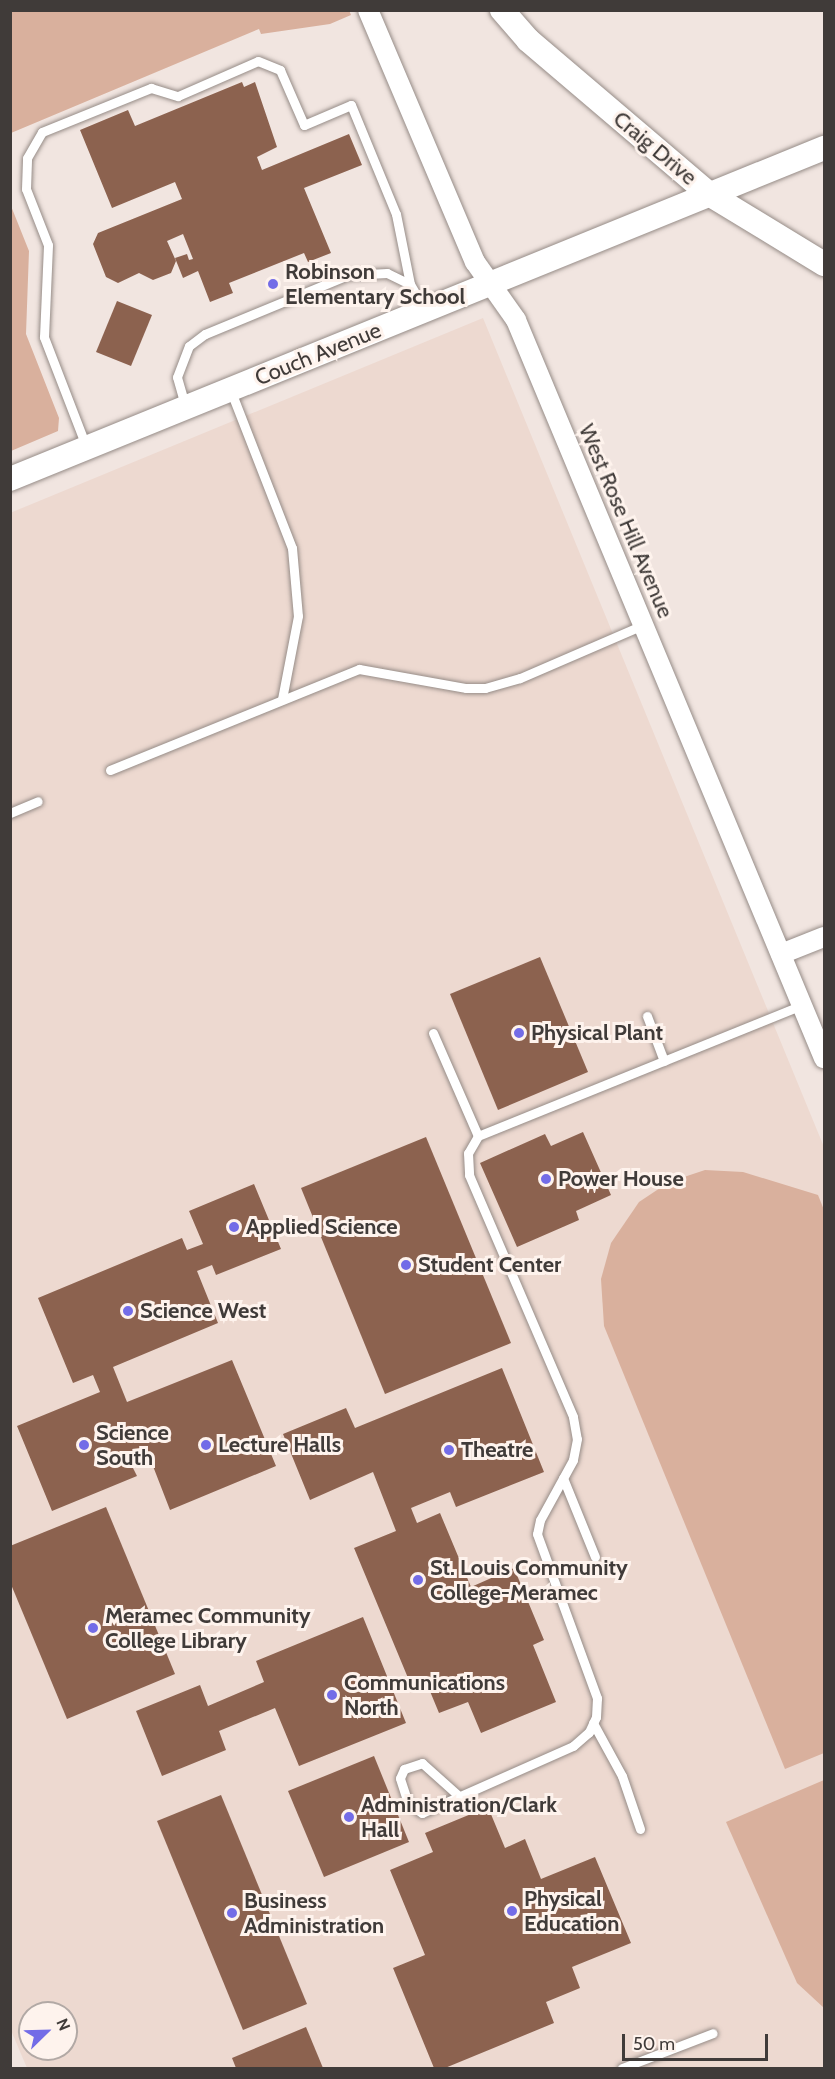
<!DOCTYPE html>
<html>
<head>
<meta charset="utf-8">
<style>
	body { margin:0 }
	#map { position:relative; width:835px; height:2079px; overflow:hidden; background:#f1e5e0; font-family:Cabin,sans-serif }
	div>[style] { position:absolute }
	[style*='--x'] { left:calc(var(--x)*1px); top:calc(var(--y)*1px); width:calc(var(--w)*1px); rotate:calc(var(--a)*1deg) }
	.built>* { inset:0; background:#edd9d0 }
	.green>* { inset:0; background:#d9b09d }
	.building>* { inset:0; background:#8c624f }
	.roads { filter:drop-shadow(0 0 2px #968c87) drop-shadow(0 0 2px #968c87) }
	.service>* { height:9px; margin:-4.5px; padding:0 4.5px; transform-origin:4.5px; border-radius:4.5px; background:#fff }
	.minor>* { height:20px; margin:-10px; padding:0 10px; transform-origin:10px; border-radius:10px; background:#fff }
	.tertiary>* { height:24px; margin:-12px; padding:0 12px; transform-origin:12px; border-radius:12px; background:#fff }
	.dots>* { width:16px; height:16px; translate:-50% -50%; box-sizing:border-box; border:3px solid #fef3ed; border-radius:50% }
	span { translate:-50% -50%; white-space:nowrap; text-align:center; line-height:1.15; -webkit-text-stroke:6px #fef3ed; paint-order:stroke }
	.street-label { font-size:22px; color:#403b39 }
	.poi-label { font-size:22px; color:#403b39; font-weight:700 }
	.left { translate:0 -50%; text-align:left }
	.frame { position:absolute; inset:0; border:12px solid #403b39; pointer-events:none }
	.north { position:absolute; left:18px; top:2001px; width:60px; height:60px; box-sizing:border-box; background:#fef3ed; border:2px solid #b2a9a5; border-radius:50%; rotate:67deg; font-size:16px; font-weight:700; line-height:24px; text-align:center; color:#403b39 }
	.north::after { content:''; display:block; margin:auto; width:21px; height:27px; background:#736ce7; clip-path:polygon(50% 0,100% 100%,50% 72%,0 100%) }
	.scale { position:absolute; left:622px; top:2034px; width:146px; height:27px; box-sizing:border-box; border:3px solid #403b39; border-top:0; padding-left:8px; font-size:18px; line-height:21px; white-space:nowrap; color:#403b39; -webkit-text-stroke:4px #fef3ed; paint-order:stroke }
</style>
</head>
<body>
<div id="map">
	<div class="built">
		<div style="clip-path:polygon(evenodd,483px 318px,824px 1147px,824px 2068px,27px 2068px,10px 2028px,10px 513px,483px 318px,30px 2013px,66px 2013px,66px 2049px,30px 2049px,30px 2013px)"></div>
	</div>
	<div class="green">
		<div style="clip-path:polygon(349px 10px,351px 15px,330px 24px,261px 34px,259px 29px,11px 133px,11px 11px)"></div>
		<div style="clip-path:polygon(11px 206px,29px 251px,26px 334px,59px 418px,58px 431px,11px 451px)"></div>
		<div style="clip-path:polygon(705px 1170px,743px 1172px,818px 1195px,824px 1210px,824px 1753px,785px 1769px,604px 1326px,601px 1279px,611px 1243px,639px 1202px,669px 1182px)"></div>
		<div style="clip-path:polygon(824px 1780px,824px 2008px,797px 1983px,726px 1822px)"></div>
	</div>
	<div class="building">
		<div style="clip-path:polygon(242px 82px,244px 87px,255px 82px,277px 147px,257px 157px,262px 170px,349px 134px,362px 165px,304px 188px,331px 253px,308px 262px,304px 253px,229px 283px,233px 293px,210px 302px,198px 271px,183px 278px,175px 258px,187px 254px,189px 260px,193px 259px,183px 234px,167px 241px,176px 261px,171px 273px,153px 280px,139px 273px,118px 283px,106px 277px,93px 244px,98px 233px,182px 199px,175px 182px,112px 208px,80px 130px,128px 110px,135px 126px)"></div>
		<div style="clip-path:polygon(117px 301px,152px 315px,131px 366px,96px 352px)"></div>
		<div style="clip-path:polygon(540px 957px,588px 1072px,498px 1110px,450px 994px)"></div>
		<div style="clip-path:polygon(583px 1132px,611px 1195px,576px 1211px,579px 1220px,517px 1247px,480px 1163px,545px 1134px,551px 1146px)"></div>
		<div style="clip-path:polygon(426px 1137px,511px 1343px,385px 1394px,301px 1188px)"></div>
		<div style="clip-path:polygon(254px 1184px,281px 1249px,216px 1275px,212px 1265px,197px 1271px,218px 1323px,113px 1367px,127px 1402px,232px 1360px,276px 1466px,170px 1510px,151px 1461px,133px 1468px,137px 1476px,52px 1511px,17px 1426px,100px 1392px,93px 1375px,73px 1383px,38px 1298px,182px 1238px,187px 1250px,203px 1244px,189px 1211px)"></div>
		<div style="clip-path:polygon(502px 1368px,544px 1472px,456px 1507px,450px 1492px,411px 1508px,417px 1523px,440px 1513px,471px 1587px,514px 1568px,544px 1640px,533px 1645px,556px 1702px,481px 1733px,468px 1702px,439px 1713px,427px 1684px,413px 1690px,354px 1548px,396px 1531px,373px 1472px,310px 1500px,283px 1434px,346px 1408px,355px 1428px)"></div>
		<div style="clip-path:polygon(106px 1507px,175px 1674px,67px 1719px,10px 1582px,10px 1546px)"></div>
		<div style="clip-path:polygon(363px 1617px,406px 1723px,299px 1766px,275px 1708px,219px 1731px,226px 1750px,162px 1776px,136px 1711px,200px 1685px,208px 1706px,264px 1682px,256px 1661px)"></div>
		<div style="clip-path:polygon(374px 1756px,409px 1842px,324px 1877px,288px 1791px)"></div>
		<div style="clip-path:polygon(221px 1795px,307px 2004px,243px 2030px,157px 1821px)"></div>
		<div style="clip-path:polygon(488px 1807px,505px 1848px,525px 1839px,541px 1879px,595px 1857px,631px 1943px,572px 1967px,580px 1988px,546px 2002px,554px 2023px,445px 2068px,434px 2068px,393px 1968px,425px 1955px,390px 1870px,433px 1852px,425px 1833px)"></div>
		<div style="clip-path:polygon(306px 2027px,323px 2068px,236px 2068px,232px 2058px)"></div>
	</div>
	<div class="roads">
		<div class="service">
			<div style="--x:230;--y:389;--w:171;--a:68.7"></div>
			<div style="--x:292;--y:548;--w:68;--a:85"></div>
			<div style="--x:298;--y:616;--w:85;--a:100.9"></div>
			<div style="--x:185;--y:405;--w:29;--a:-106"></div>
			<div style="--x:177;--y:377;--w:33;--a:-69"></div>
			<div style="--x:189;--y:346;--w:20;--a:-37"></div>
			<div style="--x:205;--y:334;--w:155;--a:-22.4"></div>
			<div style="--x:348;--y:275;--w:39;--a:-3"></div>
			<div style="--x:387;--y:273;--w:25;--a:26"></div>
			<div style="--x:410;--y:284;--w:28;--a:60"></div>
			<div style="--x:86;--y:446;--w:117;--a:-111.1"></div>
			<div style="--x:44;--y:337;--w:92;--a:-87.5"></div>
			<div style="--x:48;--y:245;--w:60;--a:-111.4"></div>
			<div style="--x:26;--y:189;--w:31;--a:-88"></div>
			<div style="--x:27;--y:158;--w:30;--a:-60"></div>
			<div style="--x:42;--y:132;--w:118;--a:-22"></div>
			<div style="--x:151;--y:88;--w:28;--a:17"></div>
			<div style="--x:178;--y:96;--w:87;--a:-23.6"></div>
			<div style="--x:258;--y:61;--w:24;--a:22"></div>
			<div style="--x:280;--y:70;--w:60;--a:66.4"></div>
			<div style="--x:304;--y:125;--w:51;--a:-23.1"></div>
			<div style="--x:351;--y:105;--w:118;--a:67.6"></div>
			<div style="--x:396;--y:214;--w:71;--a:78.7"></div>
			<div style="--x:110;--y:770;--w:269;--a:-22.1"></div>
			<div style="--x:359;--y:669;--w:109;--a:10.1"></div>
			<div style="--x:466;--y:688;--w:19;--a:0"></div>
			<div style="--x:485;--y:688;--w:36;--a:-16"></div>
			<div style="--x:520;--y:678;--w:134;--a:-23.3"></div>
			<div style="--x:10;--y:813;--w:30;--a:-23"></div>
			<div style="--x:647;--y:1016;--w:48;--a:69.3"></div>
			<div style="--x:433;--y:1033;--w:112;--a:66.4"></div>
			<div style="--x:478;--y:1136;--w:20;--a:120"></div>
			<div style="--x:468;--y:1153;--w:22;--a:87"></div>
			<div style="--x:469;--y:1175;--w:263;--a:66.7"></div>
			<div style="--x:573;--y:1417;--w:22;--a:80"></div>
			<div style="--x:577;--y:1439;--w:21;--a:101"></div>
			<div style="--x:573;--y:1460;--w:68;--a:118.8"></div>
			<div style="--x:540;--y:1520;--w:14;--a:102"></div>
			<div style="--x:537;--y:1534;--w:175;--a:69.9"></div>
			<div style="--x:597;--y:1698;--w:19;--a:93"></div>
			<div style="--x:596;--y:1717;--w:17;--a:115"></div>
			<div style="--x:589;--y:1732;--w:21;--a:139"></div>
			<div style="--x:573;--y:1746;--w:165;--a:156.1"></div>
			<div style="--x:422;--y:1813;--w:17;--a:-144"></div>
			<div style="--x:408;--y:1803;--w:26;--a:-108"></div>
			<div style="--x:400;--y:1778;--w:10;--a:-66"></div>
			<div style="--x:404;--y:1769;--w:19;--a:-18"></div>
			<div style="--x:422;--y:1763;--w:51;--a:41.8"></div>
			<div style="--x:478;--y:1136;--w:350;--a:-22"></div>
			<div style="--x:563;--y:1478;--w:85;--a:67.9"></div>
			<div style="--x:593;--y:1723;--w:60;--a:61.3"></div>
			<div style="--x:622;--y:1776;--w:56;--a:71.2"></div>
			<div style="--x:622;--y:2068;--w:97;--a:-21"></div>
		</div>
		<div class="minor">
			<div style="--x:368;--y:10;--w:274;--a:67"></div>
			<div style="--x:475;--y:262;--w:71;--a:54.7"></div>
			<div style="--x:516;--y:320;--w:800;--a:67.35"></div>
			<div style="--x:781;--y:954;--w:46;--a:-21.6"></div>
		</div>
		<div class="tertiary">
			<div style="--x:502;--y:10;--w:40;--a:49"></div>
			<div style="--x:528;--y:40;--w:238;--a:40.4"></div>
			<div style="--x:709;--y:194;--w:135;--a:31.3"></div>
			<div style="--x:10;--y:479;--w:879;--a:-22.13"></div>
		</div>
	</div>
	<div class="dots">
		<div style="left:273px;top:284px;background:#736ce7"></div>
		<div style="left:519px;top:1033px;background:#736ce7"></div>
		<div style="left:546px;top:1179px;background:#736ce7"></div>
		<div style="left:234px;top:1227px;background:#736ce7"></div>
		<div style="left:406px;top:1265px;background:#736ce7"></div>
		<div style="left:128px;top:1311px;background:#736ce7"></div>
		<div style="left:84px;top:1445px;background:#736ce7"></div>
		<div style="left:206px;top:1445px;background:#736ce7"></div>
		<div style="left:449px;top:1450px;background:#736ce7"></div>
		<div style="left:418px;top:1580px;background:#736ce7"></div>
		<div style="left:93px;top:1628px;background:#736ce7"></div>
		<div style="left:332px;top:1695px;background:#736ce7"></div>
		<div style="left:349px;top:1817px;background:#736ce7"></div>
		<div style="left:512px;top:1911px;background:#736ce7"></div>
		<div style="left:232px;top:1913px;background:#736ce7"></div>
	</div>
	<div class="street-label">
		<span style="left:655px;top:148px;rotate:40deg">Craig Drive</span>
		<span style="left:318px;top:354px;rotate:-22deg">Couch Avenue</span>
		<span style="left:626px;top:521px;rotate:67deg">West Rose Hill Avenue</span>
	</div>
	<div class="poi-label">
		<span class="left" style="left:285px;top:284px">Robinson<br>Elementary School</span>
		<span class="left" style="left:531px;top:1033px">Physical Plant</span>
		<span class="left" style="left:558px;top:1179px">Power House</span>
		<span class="left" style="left:246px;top:1227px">Applied Science</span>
		<span class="left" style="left:418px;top:1265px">Student Center</span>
		<span class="left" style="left:140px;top:1311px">Science West</span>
		<span class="left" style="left:96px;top:1445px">Science<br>South</span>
		<span class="left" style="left:218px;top:1445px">Lecture Halls</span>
		<span class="left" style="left:461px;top:1450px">Theatre</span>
		<span class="left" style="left:430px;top:1580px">St. Louis Community<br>College-Meramec</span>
		<span class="left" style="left:105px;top:1628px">Meramec Community<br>College Library</span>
		<span class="left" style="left:344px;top:1695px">Communications<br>North</span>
		<span class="left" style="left:361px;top:1817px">Administration/Clark<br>Hall</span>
		<span class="left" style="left:524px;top:1911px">Physical<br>Education</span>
		<span class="left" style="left:244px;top:1913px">Business<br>Administration</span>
	</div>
	<div class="frame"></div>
	<div class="north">N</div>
	<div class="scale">50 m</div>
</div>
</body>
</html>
